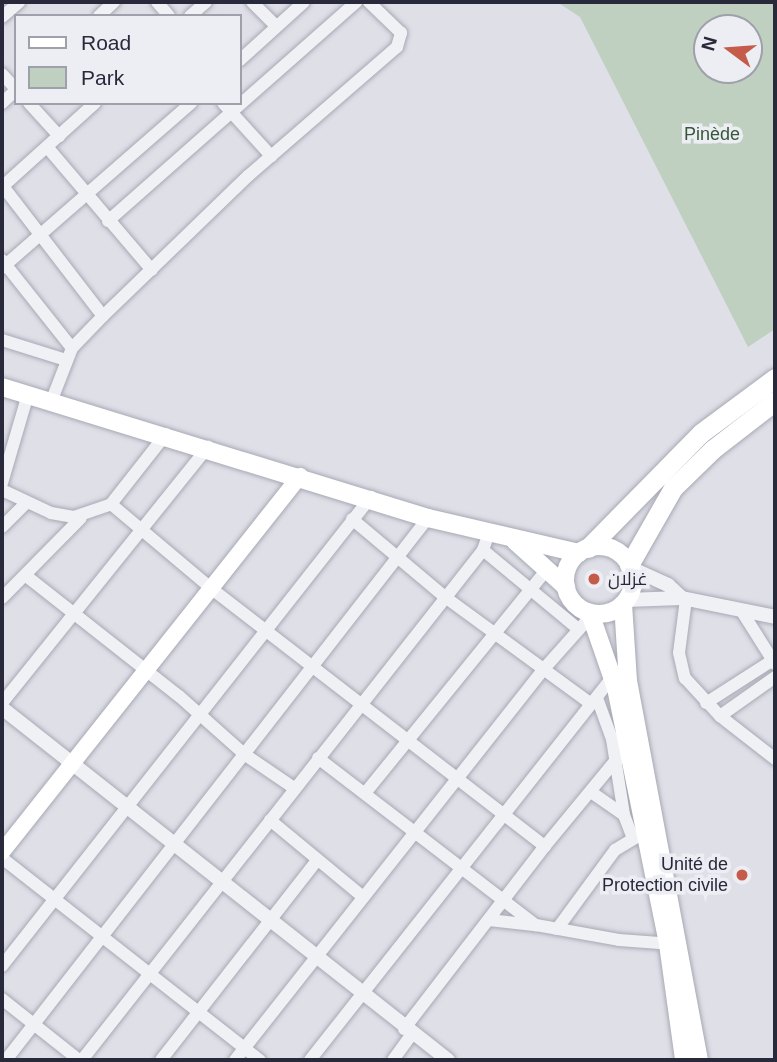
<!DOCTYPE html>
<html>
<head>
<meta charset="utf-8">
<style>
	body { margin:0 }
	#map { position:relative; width:777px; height:1062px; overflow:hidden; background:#dedfe7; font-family:Arial,Cairo,sans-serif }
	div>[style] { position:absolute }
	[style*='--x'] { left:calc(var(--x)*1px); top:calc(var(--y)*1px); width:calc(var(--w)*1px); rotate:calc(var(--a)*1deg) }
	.green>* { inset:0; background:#c0d0c0 }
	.roads { filter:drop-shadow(0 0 2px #a7a9b4) drop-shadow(0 0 2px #a7a9b4) }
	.minor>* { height:12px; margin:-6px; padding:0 6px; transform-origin:6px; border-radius:6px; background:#f0f1f5 }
	.tertiary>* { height:14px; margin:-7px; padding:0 7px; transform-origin:7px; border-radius:7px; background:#f0f1f5 }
	.secondary>* { height:16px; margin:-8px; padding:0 8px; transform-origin:8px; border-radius:8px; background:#fff }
	.primary>* { height:18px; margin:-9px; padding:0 9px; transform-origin:9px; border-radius:9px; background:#fff }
	.primary>.ring { margin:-9px; padding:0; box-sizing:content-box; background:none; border:18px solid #fff; border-radius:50% }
	.trunk>* { height:19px; margin:-9.5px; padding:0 9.5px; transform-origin:9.5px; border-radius:9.5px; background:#fff }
	.dots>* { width:19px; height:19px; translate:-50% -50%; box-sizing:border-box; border:4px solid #edeef4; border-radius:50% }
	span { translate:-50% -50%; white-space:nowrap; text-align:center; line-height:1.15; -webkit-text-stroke:7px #edeef4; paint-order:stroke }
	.park-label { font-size:18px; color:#36573a }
	.poi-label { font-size:18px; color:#282a3c }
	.left { translate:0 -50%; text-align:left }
	.right { translate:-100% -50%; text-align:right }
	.frame { position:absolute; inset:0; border:4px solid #282a3c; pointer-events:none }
	.legend { position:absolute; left:14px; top:14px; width:228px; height:91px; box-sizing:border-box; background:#edeef4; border:2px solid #9ea0aa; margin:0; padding:9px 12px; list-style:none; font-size:21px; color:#282a3c }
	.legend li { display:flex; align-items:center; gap:14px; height:35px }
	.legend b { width:35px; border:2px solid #9ea0aa }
	.north { position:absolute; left:693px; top:14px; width:70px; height:70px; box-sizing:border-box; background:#edeef4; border:2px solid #9ea0aa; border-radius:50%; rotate:286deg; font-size:19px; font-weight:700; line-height:28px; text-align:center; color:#282a3c }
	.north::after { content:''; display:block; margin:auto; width:24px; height:32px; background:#c55b49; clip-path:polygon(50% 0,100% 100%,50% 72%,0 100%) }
</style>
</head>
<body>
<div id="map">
	<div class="green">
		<div style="clip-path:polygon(evenodd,557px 2px,775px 2px,775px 329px,748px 347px,580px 17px,557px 2px,707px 28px,749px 28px,749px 70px,707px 70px,707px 28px)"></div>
	</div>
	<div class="roads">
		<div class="minor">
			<div style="--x:157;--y:2;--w:18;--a:49"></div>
			<div style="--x:252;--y:2;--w:34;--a:45"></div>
			<div style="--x:99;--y:16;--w:21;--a:-43"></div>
			<div style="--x:190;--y:16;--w:21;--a:-41"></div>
			<div style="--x:2;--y:17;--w:23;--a:-41"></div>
			<div style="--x:240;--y:60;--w:86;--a:-42.2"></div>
			<div style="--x:2;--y:74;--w:21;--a:47"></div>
			<div style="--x:2;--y:103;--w:19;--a:-43"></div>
			<div style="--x:29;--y:103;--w:45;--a:47.7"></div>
			<div style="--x:223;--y:103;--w:72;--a:47.8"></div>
			<div style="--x:48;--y:148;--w:160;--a:49.6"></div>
			<div style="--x:2;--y:185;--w:165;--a:52.4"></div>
			<div style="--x:2;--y:187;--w:125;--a:-42.1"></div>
			<div style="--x:108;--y:221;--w:331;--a:-41.4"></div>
			<div style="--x:2;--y:260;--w:112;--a:51.5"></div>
			<div style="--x:2;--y:268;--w:251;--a:-41.1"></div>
			<div style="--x:2;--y:340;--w:67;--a:17.4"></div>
			<div style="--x:51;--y:402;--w:58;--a:-68.7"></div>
			<div style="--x:72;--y:348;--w:45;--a:-45.9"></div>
			<div style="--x:103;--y:316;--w:202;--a:-44"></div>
			<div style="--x:248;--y:176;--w:197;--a:-40.9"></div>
			<div style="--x:397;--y:47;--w:15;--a:-74"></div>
			<div style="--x:401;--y:33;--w:45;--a:-135.9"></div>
			<div style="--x:2;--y:483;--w:93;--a:-73.7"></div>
			<div style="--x:2;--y:490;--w:54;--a:25.1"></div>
			<div style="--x:51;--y:513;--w:23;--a:10"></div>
			<div style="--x:74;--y:517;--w:39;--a:-19"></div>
			<div style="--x:111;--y:504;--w:132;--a:40.1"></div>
			<div style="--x:212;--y:589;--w:421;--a:37.7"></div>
			<div style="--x:111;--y:504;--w:89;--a:-51.8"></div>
			<div style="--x:352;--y:519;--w:121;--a:40"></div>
			<div style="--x:445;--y:597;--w:181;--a:36.2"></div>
			<div style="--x:2;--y:527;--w:34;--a:-45"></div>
			<div style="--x:483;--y:550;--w:124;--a:39.7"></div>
			<div style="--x:25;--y:575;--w:196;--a:38.2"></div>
			<div style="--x:179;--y:696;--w:87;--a:41.7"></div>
			<div style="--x:244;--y:754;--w:60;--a:34.2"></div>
			<div style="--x:2;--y:598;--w:112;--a:-45.4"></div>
			<div style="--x:686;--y:599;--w:54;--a:97.4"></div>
			<div style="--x:679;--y:653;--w:26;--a:77"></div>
			<div style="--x:685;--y:678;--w:52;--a:47.4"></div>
			<div style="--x:720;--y:716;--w:70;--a:38"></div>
			<div style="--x:741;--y:610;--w:64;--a:57.8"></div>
			<div style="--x:597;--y:698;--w:44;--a:69.9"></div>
			<div style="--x:612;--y:739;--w:77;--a:81"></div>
			<div style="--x:2;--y:703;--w:329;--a:-51.2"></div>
			<div style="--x:706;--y:703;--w:80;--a:-32.7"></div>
			<div style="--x:720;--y:716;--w:67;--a:-35.3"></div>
			<div style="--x:318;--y:758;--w:275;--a:37.5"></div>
			<div style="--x:536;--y:925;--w:84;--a:10.2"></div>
			<div style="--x:619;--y:940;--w:54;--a:4.2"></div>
			<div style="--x:366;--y:792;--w:287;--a:-50.9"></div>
			<div style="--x:591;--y:792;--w:40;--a:34.9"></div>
			<div style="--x:624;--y:815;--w:22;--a:69"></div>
			<div style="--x:270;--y:820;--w:121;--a:39.6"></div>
			<div style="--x:2;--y:858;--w:328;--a:38.1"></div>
			<div style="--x:489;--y:920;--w:45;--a:6.3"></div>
			<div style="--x:557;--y:929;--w:98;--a:-53.7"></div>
			<div style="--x:615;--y:850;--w:33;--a:-31"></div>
			<div style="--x:2;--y:966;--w:597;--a:-51.81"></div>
			<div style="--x:2;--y:999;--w:98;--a:38.4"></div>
			<div style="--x:404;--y:1029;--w:231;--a:-52.4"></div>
			<div style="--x:545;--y:846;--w:110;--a:-50.5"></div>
			<div style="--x:615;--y:761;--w:16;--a:-35"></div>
			<div style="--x:6;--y:1060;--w:687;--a:-52.1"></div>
			<div style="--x:82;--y:1060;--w:649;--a:-51.82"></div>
			<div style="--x:483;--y:550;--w:18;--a:-71"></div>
			<div style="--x:161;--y:1060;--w:254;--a:-52"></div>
			<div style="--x:235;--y:1060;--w:496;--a:-51.7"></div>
			<div style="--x:542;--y:671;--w:74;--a:-48.3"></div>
			<div style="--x:310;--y:1060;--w:488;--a:-51.7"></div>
			<div style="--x:393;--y:1060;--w:32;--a:-54"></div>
		</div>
		<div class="tertiary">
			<div style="--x:631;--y:568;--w:41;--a:24.7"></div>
			<div style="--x:668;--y:585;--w:19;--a:43"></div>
			<div style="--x:626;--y:600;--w:56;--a:-2"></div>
			<div style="--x:682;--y:598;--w:95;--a:11.5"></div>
			<div style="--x:2;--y:708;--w:568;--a:38.28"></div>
		</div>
		<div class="secondary">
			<div style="--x:2;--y:852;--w:480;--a:-51.6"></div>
		</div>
		<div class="primary">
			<div style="--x:2;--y:387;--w:446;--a:17.1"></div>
			<div style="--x:428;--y:518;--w:155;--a:13.1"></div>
			<div style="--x:515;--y:541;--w:69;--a:42"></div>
			<div class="ring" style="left:565px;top:546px;width:50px;height:50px"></div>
			<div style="--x:623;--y:604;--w:77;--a:86.3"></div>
			<div style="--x:628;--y:681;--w:386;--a:79.4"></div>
			<div style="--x:590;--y:613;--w:79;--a:70.9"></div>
			<div style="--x:616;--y:688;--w:261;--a:78.5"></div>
			<div style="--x:668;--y:944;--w:117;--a:82.1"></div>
		</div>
		<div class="trunk">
			<div style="--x:588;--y:548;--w:161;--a:-45.5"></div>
			<div style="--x:701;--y:433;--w:92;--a:-36.6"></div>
			<div style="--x:629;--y:565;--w:89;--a:-60.3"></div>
			<div style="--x:673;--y:488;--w:56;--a:-44.3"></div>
			<div style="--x:713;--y:449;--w:78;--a:-37.7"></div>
		</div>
	</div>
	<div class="dots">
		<div style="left:594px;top:579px;background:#c55b49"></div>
		<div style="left:742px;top:875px;background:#c55b49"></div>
	</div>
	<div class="park-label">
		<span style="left:712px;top:134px">Pinède</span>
	</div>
	<div class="poi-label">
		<span class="left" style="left:608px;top:579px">غزلان</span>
		<span class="right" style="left:728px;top:875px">Unité de<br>Protection civile</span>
	</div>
	<div class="frame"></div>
	<ul class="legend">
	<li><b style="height:9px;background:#fff"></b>Road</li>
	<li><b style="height:19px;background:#c0d0c0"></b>Park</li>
	</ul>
	<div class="north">N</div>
</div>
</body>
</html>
